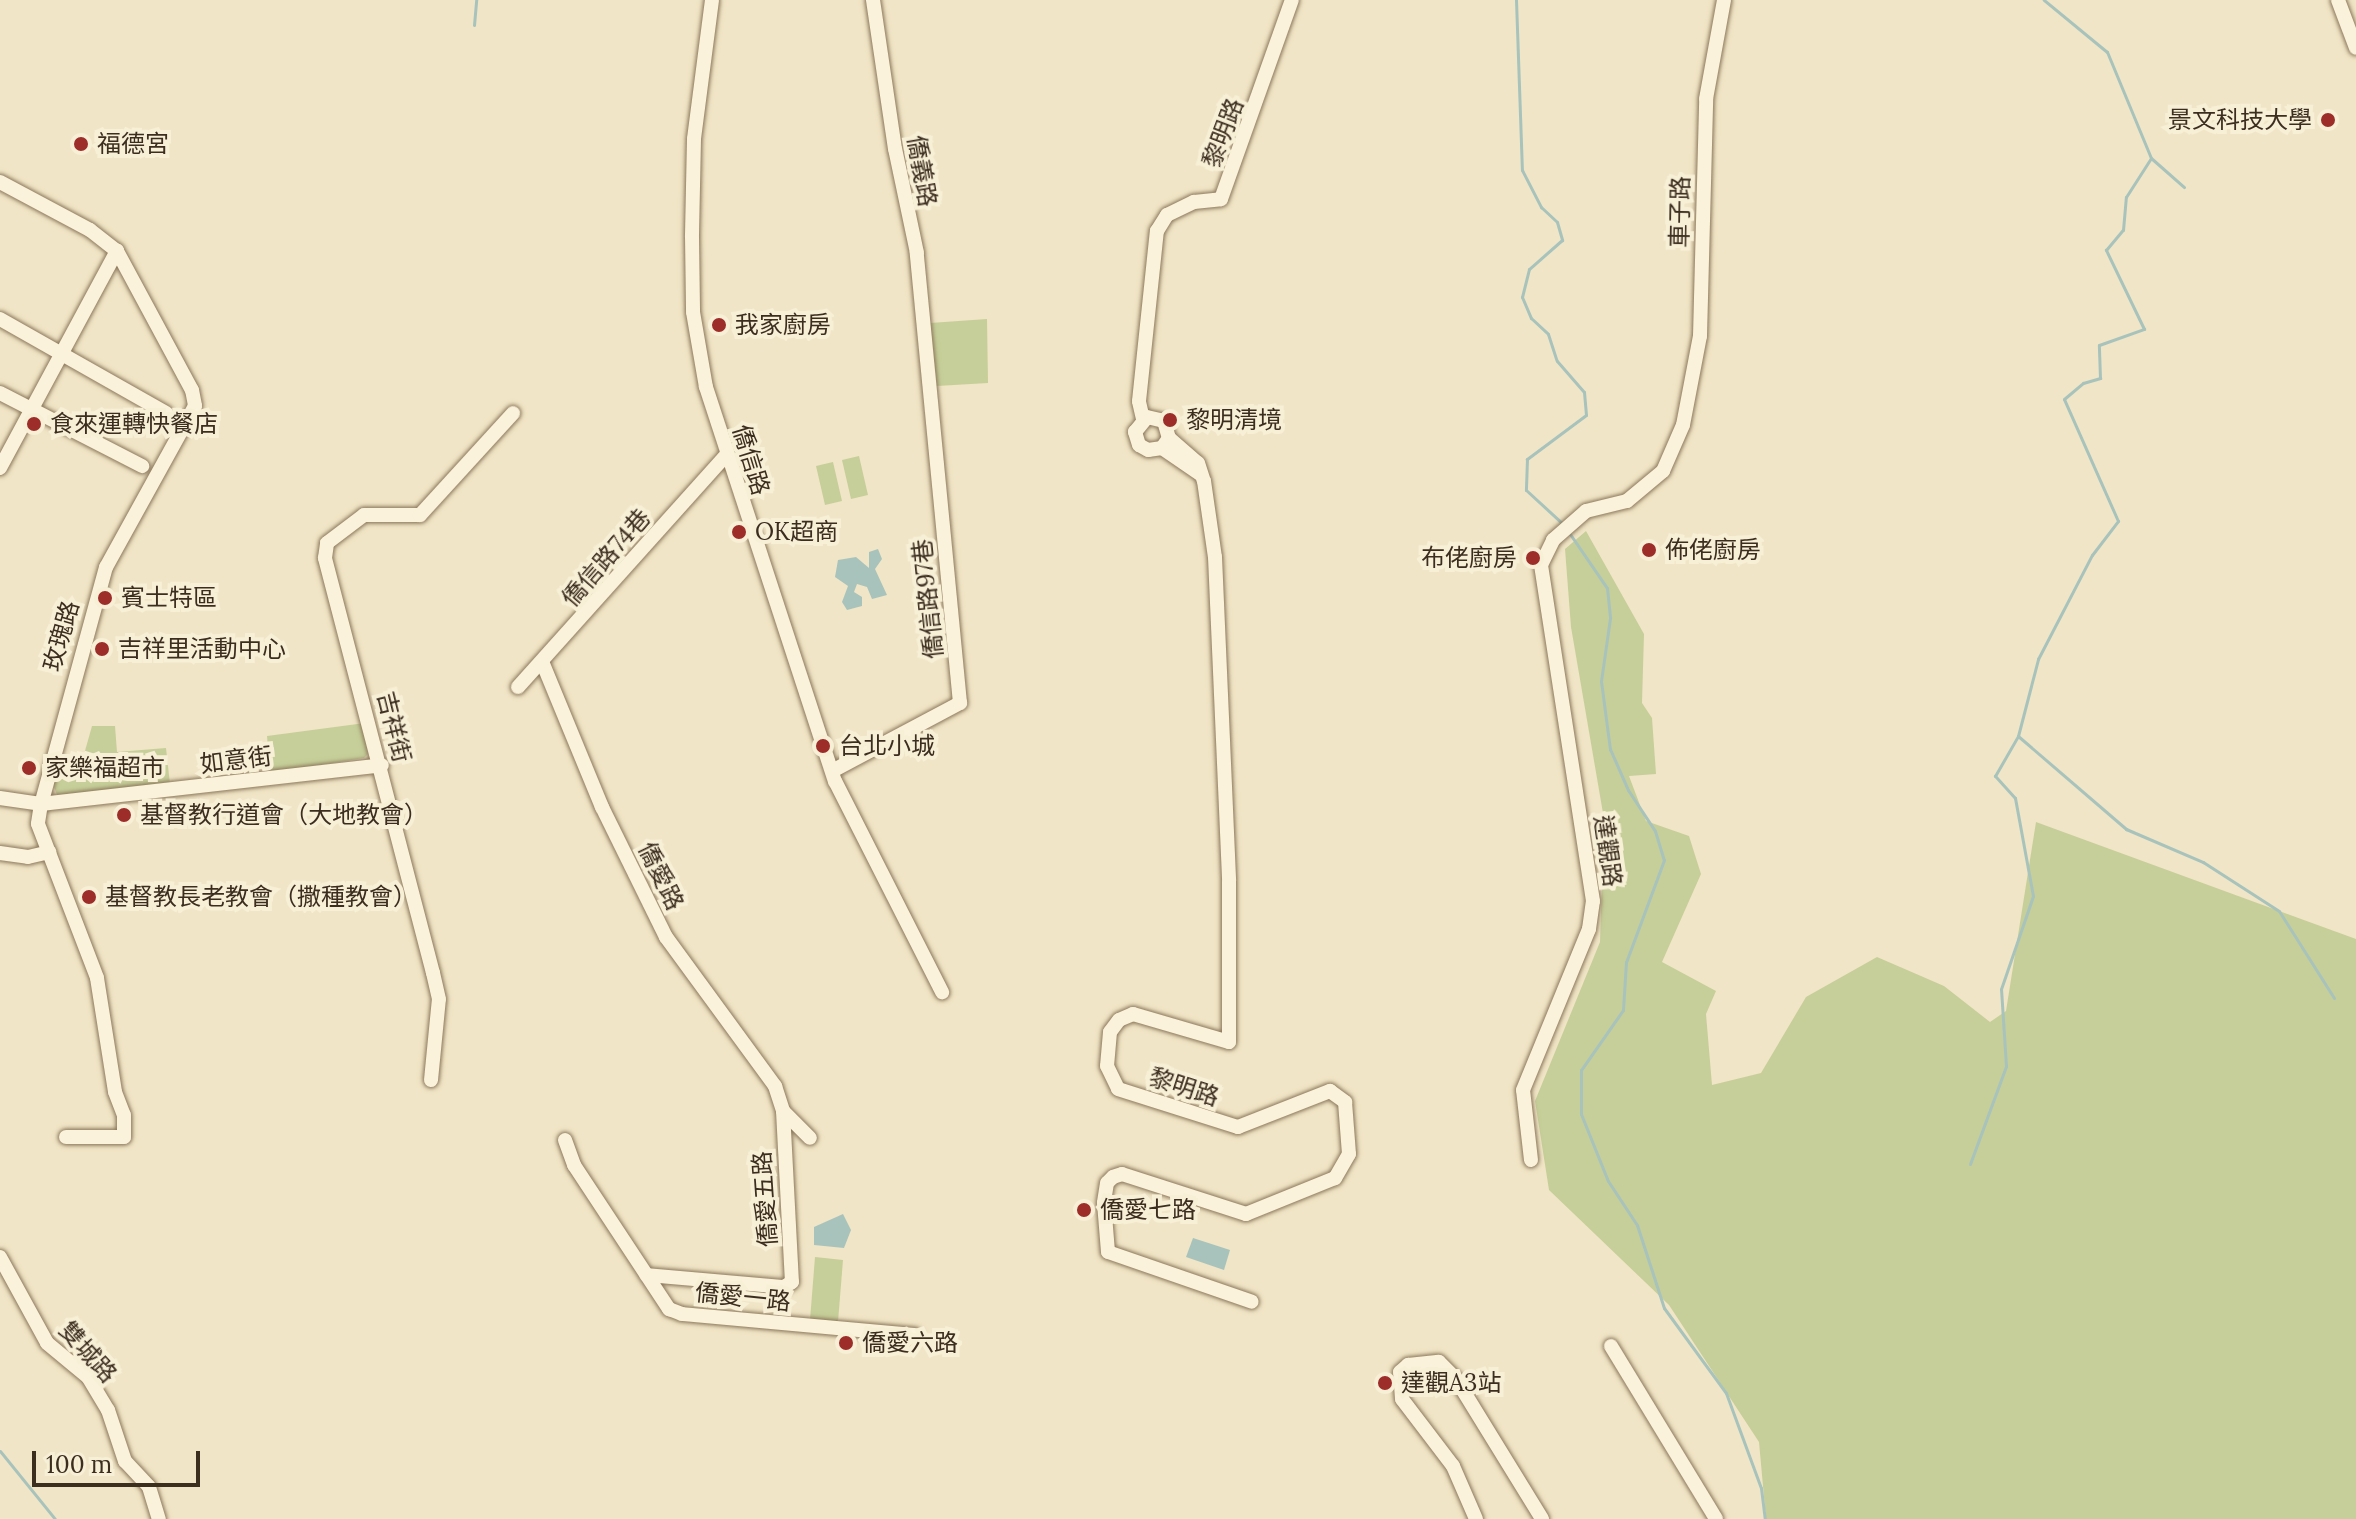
<!DOCTYPE html>
<html>
<head>
<meta charset="utf-8">
<style>
	body { margin:0 }
	#map { position:relative; width:2356px; height:1519px; overflow:hidden; background:#f0e5c6; font-family:Lora,"Noto Sans TC",serif }
	div>[style] { position:absolute }
	[style*='--x'] { left:calc(var(--x)*1px); top:calc(var(--y)*1px); width:calc(var(--w)*1px); rotate:calc(var(--a)*1deg) }
	.green>* { inset:0; background:#c6cf99 }
	.water>* { inset:0; background:#a8c3bc }
	.stream>* { height:3px; margin:-1.5px; padding:0 1.5px; transform-origin:1.5px; border-radius:1.5px; background:#a8c3bc }
	.roads { filter:drop-shadow(0 0 2px #8c775b) drop-shadow(0 0 2px #8c775b) }
	.minor>* { height:14px; margin:-7px; padding:0 7px; transform-origin:7px; border-radius:7px; background:#faf2da }
	.dots>* { width:22px; height:22px; translate:-50% -50%; box-sizing:border-box; border:4px solid #f7efd6; border-radius:50% }
	span { translate:-50% -50%; white-space:nowrap; text-align:center; line-height:1.15; -webkit-text-stroke:8px #f7efd6; paint-order:stroke }
	.poi-label { font-size:24px; color:#3c2e1f }
	.right { translate:-100% -50%; text-align:right }
	.left { translate:0 -50%; text-align:left }
	.street-label { font-size:24px; color:#3c2e1f }
	.scale { position:absolute; left:32px; top:1451px; width:168px; height:36px; box-sizing:border-box; border:4px solid #3c2e1f; border-top:0; padding-left:10px; font-size:24px; line-height:28px; white-space:nowrap; color:#3c2e1f; -webkit-text-stroke:6px #f7efd6; paint-order:stroke }
</style>
</head>
<body>
<div id="map">
	<div class="green">
		<div style="clip-path:polygon(987px 319px,988px 383px,937px 386px,930px 323px)"></div>
		<div style="clip-path:polygon(859px 456px,868px 495px,851px 499px,842px 460px)"></div>
		<div style="clip-path:polygon(833px 462px,842px 501px,825px 505px,816px 466px)"></div>
		<div style="clip-path:polygon(1586px 531px,1644px 634px,1642px 703px,1652px 718px,1656px 774px,1629px 776px,1646px 821px,1689px 836px,1701px 874px,1662px 962px,1716px 991px,1706px 1014px,1712px 1085px,1761px 1073px,1806px 997px,1877px 957px,1944px 986px,1990px 1022px,2006px 1011px,2036px 822px,2356px 939px,2356px 1519px,1766px 1519px,1759px 1442px,1669px 1305px,1549px 1190px,1535px 1101px,1600px 942px,1604px 819px,1571px 627px,1565px 549px)"></div>
		<div style="clip-path:polygon(365px 723px,368px 754px,364px 758px,270px 773px,267px 736px)"></div>
		<div style="clip-path:polygon(92px 726px,115px 726px,117px 752px,166px 748px,170px 784px,57px 795px,53px 784px,61px 754px,83px 758px)"></div>
		<div style="clip-path:polygon(815px 1257px,843px 1260px,838px 1322px,810px 1320px)"></div>
	</div>
	<div class="water">
		<div style="clip-path:polygon(878px 549px,882px 559px,875px 569px,887px 595px,872px 599px,867px 587px,857px 584px,854px 592px,862px 597px,862px 606px,847px 610px,842px 602px,848px 586px,835px 577px,838px 560px,856px 557px,869px 568px,869px 552px)"></div>
		<div style="clip-path:polygon(843px 1214px,851px 1230px,844px 1248px,814px 1245px,814px 1227px)"></div>
		<div style="clip-path:polygon(1193px 1238px,1230px 1250px,1224px 1270px,1186px 1257px)"></div>
	</div>
	<div class="stream">
		<div style="--x:1516;--y:0;--w:170;--a:88"></div>
		<div style="--x:1522;--y:170;--w:42;--a:62.8"></div>
		<div style="--x:1541;--y:207;--w:22;--a:43"></div>
		<div style="--x:1557;--y:222;--w:19;--a:74"></div>
		<div style="--x:1562;--y:240;--w:44;--a:138.7"></div>
		<div style="--x:1529;--y:269;--w:29;--a:104"></div>
		<div style="--x:1522;--y:297;--w:23;--a:67"></div>
		<div style="--x:1531;--y:318;--w:23;--a:43"></div>
		<div style="--x:1548;--y:334;--w:28;--a:72"></div>
		<div style="--x:1557;--y:361;--w:41;--a:48.9"></div>
		<div style="--x:1584;--y:392;--w:23;--a:85"></div>
		<div style="--x:1586;--y:415;--w:74;--a:143.3"></div>
		<div style="--x:1527;--y:459;--w:31;--a:92"></div>
		<div style="--x:1526;--y:490;--w:50;--a:42.6"></div>
		<div style="--x:474;--y:25;--w:25;--a:-85"></div>
		<div style="--x:2151;--y:158;--w:44;--a:41.3"></div>
		<div style="--x:1570;--y:534;--w:65;--a:55.6"></div>
		<div style="--x:1607;--y:588;--w:30;--a:84"></div>
		<div style="--x:1610;--y:618;--w:64;--a:98.1"></div>
		<div style="--x:1601;--y:681;--w:69;--a:82.5"></div>
		<div style="--x:1610;--y:749;--w:45;--a:66.3"></div>
		<div style="--x:1628;--y:790;--w:49;--a:56.6"></div>
		<div style="--x:1655;--y:831;--w:30;--a:73"></div>
		<div style="--x:1664;--y:860;--w:109;--a:110.4"></div>
		<div style="--x:1626;--y:962;--w:48;--a:93.6"></div>
		<div style="--x:1623;--y:1010;--w:73;--a:125"></div>
		<div style="--x:1581;--y:1070;--w:44;--a:90"></div>
		<div style="--x:1581;--y:1114;--w:72;--a:68.1"></div>
		<div style="--x:1608;--y:1181;--w:53;--a:56.6"></div>
		<div style="--x:1637;--y:1225;--w:87;--a:72"></div>
		<div style="--x:1664;--y:1308;--w:105;--a:53.9"></div>
		<div style="--x:1726;--y:1393;--w:101;--a:69.8"></div>
		<div style="--x:1761;--y:1488;--w:31;--a:83"></div>
		<div style="--x:2018;--y:736;--w:143;--a:40.7"></div>
		<div style="--x:2126;--y:829;--w:84;--a:23.2"></div>
		<div style="--x:2203;--y:862;--w:90;--a:32.8"></div>
		<div style="--x:2279;--y:911;--w:103;--a:57.7"></div>
		<div style="--x:1970;--y:1164;--w:104;--a:-69.8"></div>
		<div style="--x:2006;--y:1066;--w:77;--a:-93.7"></div>
		<div style="--x:2001;--y:989;--w:98;--a:-71"></div>
		<div style="--x:2033;--y:896;--w:100;--a:-100.4"></div>
		<div style="--x:2015;--y:798;--w:30;--a:-132"></div>
		<div style="--x:1995;--y:776;--w:46;--a:-60.1"></div>
		<div style="--x:2018;--y:736;--w:80;--a:-75.4"></div>
		<div style="--x:2038;--y:659;--w:117;--a:-62.6"></div>
		<div style="--x:2092;--y:555;--w:43;--a:-52.6"></div>
		<div style="--x:2118;--y:521;--w:133;--a:-113.9"></div>
		<div style="--x:2064;--y:399;--w:25;--a:-40"></div>
		<div style="--x:2083;--y:383;--w:18;--a:-16"></div>
		<div style="--x:2100;--y:378;--w:33;--a:-92"></div>
		<div style="--x:2099;--y:345;--w:48;--a:-19.6"></div>
		<div style="--x:2144;--y:329;--w:88;--a:-115.7"></div>
		<div style="--x:2106;--y:250;--w:26;--a:-50"></div>
		<div style="--x:2123;--y:230;--w:33;--a:-85"></div>
		<div style="--x:2126;--y:197;--w:46;--a:-57.3"></div>
		<div style="--x:2151;--y:158;--w:115;--a:-112.5"></div>
		<div style="--x:2107;--y:52;--w:82;--a:-140.5"></div>
		<div style="--x:0;--y:1451;--w:87;--a:51"></div>
	</div>
	<div class="roads">
		<div class="minor">
			<div style="--x:712;--y:0;--w:140;--a:97.4"></div>
			<div style="--x:694;--y:139;--w:98;--a:91.2"></div>
			<div style="--x:692;--y:237;--w:75;--a:89.2"></div>
			<div style="--x:693;--y:312;--w:76;--a:80.2"></div>
			<div style="--x:706;--y:387;--w:415;--a:71.9"></div>
			<div style="--x:835;--y:781;--w:237;--a:63.1"></div>
			<div style="--x:2338;--y:0;--w:51;--a:69.4"></div>
			<div style="--x:0;--y:182;--w:102;--a:28.1"></div>
			<div style="--x:90;--y:230;--w:34;--a:38"></div>
			<div style="--x:117;--y:251;--w:158;--a:61.7"></div>
			<div style="--x:192;--y:390;--w:16;--a:79"></div>
			<div style="--x:195;--y:406;--w:184;--a:118.9"></div>
			<div style="--x:106;--y:567;--w:246;--a:105.3"></div>
			<div style="--x:41;--y:804;--w:20;--a:99"></div>
			<div style="--x:38;--y:824;--w:165;--a:69"></div>
			<div style="--x:97;--y:978;--w:115;--a:81"></div>
			<div style="--x:115;--y:1092;--w:25;--a:69"></div>
			<div style="--x:124;--y:1115;--w:22;--a:90"></div>
			<div style="--x:124;--y:1137;--w:58;--a:180"></div>
			<div style="--x:0;--y:319;--w:191;--a:29.5"></div>
			<div style="--x:0;--y:393;--w:160;--a:27.2"></div>
			<div style="--x:1143;--y:419;--w:18;--a:-103"></div>
			<div style="--x:1139;--y:401;--w:171;--a:-84"></div>
			<div style="--x:1157;--y:231;--w:19;--a:-58"></div>
			<div style="--x:1167;--y:215;--w:30;--a:-26"></div>
			<div style="--x:1194;--y:202;--w:27;--a:-6"></div>
			<div style="--x:1221;--y:199;--w:211;--a:-70.4"></div>
			<div style="--x:1169;--y:438;--w:12;--a:125"></div>
			<div style="--x:1162;--y:448;--w:14;--a:172"></div>
			<div style="--x:1148;--y:450;--w:10;--a:-151"></div>
			<div style="--x:1139;--y:445;--w:14;--a:-107"></div>
			<div style="--x:1135;--y:432;--w:19;--a:-51"></div>
			<div style="--x:1147;--y:417;--w:17;--a:13"></div>
			<div style="--x:1164;--y:421;--w:18;--a:74"></div>
			<div style="--x:1169;--y:438;--w:38;--a:41"></div>
			<div style="--x:1198;--y:463;--w:19;--a:72"></div>
			<div style="--x:1204;--y:481;--w:77;--a:81.8"></div>
			<div style="--x:1215;--y:557;--w:324;--a:87.5"></div>
			<div style="--x:1229;--y:881;--w:161;--a:90"></div>
			<div style="--x:1229;--y:1042;--w:100;--a:-163.7"></div>
			<div style="--x:1133;--y:1014;--w:15;--a:157"></div>
			<div style="--x:1119;--y:1020;--w:15;--a:127"></div>
			<div style="--x:1110;--y:1032;--w:34;--a:95"></div>
			<div style="--x:1107;--y:1066;--w:25;--a:64"></div>
			<div style="--x:1118;--y:1089;--w:126;--a:17.6"></div>
			<div style="--x:1238;--y:1127;--w:99;--a:-21.4"></div>
			<div style="--x:1330;--y:1091;--w:19;--a:36"></div>
			<div style="--x:1345;--y:1102;--w:52;--a:85.6"></div>
			<div style="--x:1349;--y:1154;--w:28;--a:120"></div>
			<div style="--x:1335;--y:1178;--w:96;--a:158"></div>
			<div style="--x:1246;--y:1214;--w:130;--a:-162.1"></div>
			<div style="--x:1122;--y:1174;--w:9;--a:162"></div>
			<div style="--x:1113;--y:1177;--w:8;--a:135"></div>
			<div style="--x:1107;--y:1183;--w:20;--a:99"></div>
			<div style="--x:1104;--y:1203;--w:49;--a:85.3"></div>
			<div style="--x:1108;--y:1252;--w:152;--a:19.1"></div>
			<div style="--x:1162;--y:448;--w:46;--a:34.4"></div>
			<div style="--x:0;--y:468;--w:247;--a:-61.7"></div>
			<div style="--x:543;--y:664;--w:155;--a:67.6"></div>
			<div style="--x:602;--y:807;--w:145;--a:63.8"></div>
			<div style="--x:666;--y:937;--w:185;--a:53.8"></div>
			<div style="--x:775;--y:1086;--w:26;--a:72"></div>
			<div style="--x:783;--y:1111;--w:171;--a:87"></div>
			<div style="--x:792;--y:1282;--w:9;--a:148"></div>
			<div style="--x:784;--y:1287;--w:138;--a:-175"></div>
			<div style="--x:518;--y:687;--w:310;--a:-48.1"></div>
			<div style="--x:834;--y:770;--w:143;--a:-28"></div>
			<div style="--x:960;--y:703;--w:452;--a:-95.5"></div>
			<div style="--x:917;--y:253;--w:106;--a:-101.9"></div>
			<div style="--x:895;--y:149;--w:151;--a:-98.4"></div>
			<div style="--x:0;--y:798;--w:41;--a:8.3"></div>
			<div style="--x:41;--y:804;--w:343;--a:-6.5"></div>
			<div style="--x:0;--y:853;--w:28;--a:8"></div>
			<div style="--x:28;--y:857;--w:22;--a:-13"></div>
			<div style="--x:431;--y:1080;--w:81;--a:-84.4"></div>
			<div style="--x:439;--y:999;--w:27;--a:-103"></div>
			<div style="--x:433;--y:973;--w:429;--a:-104.6"></div>
			<div style="--x:325;--y:558;--w:15;--a:-82"></div>
			<div style="--x:327;--y:543;--w:46;--a:-37.1"></div>
			<div style="--x:364;--y:515;--w:56;--a:0"></div>
			<div style="--x:420;--y:515;--w:138;--a:-47.6"></div>
			<div style="--x:783;--y:1111;--w:38;--a:45"></div>
			<div style="--x:565;--y:1140;--w:27;--a:70"></div>
			<div style="--x:574;--y:1165;--w:173;--a:56.6"></div>
			<div style="--x:669;--y:1309;--w:14;--a:21"></div>
			<div style="--x:682;--y:1314;--w:234;--a:5.2"></div>
			<div style="--x:1531;--y:1160;--w:70;--a:-96.5"></div>
			<div style="--x:1523;--y:1090;--w:174;--a:-67.7"></div>
			<div style="--x:1589;--y:929;--w:28;--a:-82"></div>
			<div style="--x:1593;--y:901;--w:340;--a:-98.8"></div>
			<div style="--x:1541;--y:565;--w:28;--a:-64"></div>
			<div style="--x:1553;--y:540;--w:44;--a:-41.3"></div>
			<div style="--x:1586;--y:511;--w:42;--a:-13.7"></div>
			<div style="--x:1627;--y:501;--w:47;--a:-39.8"></div>
			<div style="--x:1663;--y:471;--w:50;--a:-66.5"></div>
			<div style="--x:1683;--y:425;--w:91;--a:-79.2"></div>
			<div style="--x:1700;--y:336;--w:237;--a:-88.5"></div>
			<div style="--x:1706;--y:99;--w:101;--a:-79.7"></div>
			<div style="--x:0;--y:1257;--w:98;--a:61.3"></div>
			<div style="--x:47;--y:1343;--w:53;--a:39.7"></div>
			<div style="--x:88;--y:1377;--w:39;--a:59"></div>
			<div style="--x:108;--y:1410;--w:54;--a:71.6"></div>
			<div style="--x:125;--y:1461;--w:35;--a:47"></div>
			<div style="--x:149;--y:1487;--w:34;--a:73"></div>
			<div style="--x:1611;--y:1346;--w:202;--a:58.7"></div>
			<div style="--x:1476;--y:1519;--w:58;--a:-113.5"></div>
			<div style="--x:1453;--y:1466;--w:84;--a:-127.3"></div>
			<div style="--x:1402;--y:1399;--w:27;--a:-94"></div>
			<div style="--x:1400;--y:1372;--w:11;--a:-41"></div>
			<div style="--x:1408;--y:1365;--w:31;--a:-6"></div>
			<div style="--x:1439;--y:1362;--w:24;--a:45"></div>
			<div style="--x:1456;--y:1379;--w:164;--a:58.4"></div>
		</div>
	</div>
	<div class="dots">
		<div style="left:2328px;top:120px;background:#9d2d29"></div>
		<div style="left:81px;top:144px;background:#9d2d29"></div>
		<div style="left:719px;top:325px;background:#9d2d29"></div>
		<div style="left:1170px;top:420px;background:#9d2d29"></div>
		<div style="left:34px;top:424px;background:#9d2d29"></div>
		<div style="left:739px;top:532px;background:#9d2d29"></div>
		<div style="left:1649px;top:550px;background:#9d2d29"></div>
		<div style="left:1533px;top:558px;background:#9d2d29"></div>
		<div style="left:105px;top:598px;background:#9d2d29"></div>
		<div style="left:102px;top:649px;background:#9d2d29"></div>
		<div style="left:823px;top:746px;background:#9d2d29"></div>
		<div style="left:29px;top:768px;background:#9d2d29"></div>
		<div style="left:124px;top:815px;background:#9d2d29"></div>
		<div style="left:89px;top:897px;background:#9d2d29"></div>
		<div style="left:1084px;top:1210px;background:#9d2d29"></div>
		<div style="left:846px;top:1343px;background:#9d2d29"></div>
		<div style="left:1385px;top:1383px;background:#9d2d29"></div>
	</div>
	<div class="poi-label">
		<span class="right" style="left:2312px;top:120px">景文科技大學</span>
		<span class="left" style="left:97px;top:144px">福德宮</span>
		<span class="left" style="left:735px;top:325px">我家廚房</span>
		<span class="left" style="left:1186px;top:420px">黎明清境</span>
		<span class="left" style="left:50px;top:424px">食來運轉快餐店</span>
		<span class="left" style="left:755px;top:532px">OK超商</span>
		<span class="left" style="left:1665px;top:550px">佈佬廚房</span>
		<span class="right" style="left:1517px;top:558px">布佬廚房</span>
		<span class="left" style="left:121px;top:598px">賓士特區</span>
		<span class="left" style="left:118px;top:649px">吉祥里活動中心</span>
		<span class="left" style="left:839px;top:746px">台北小城</span>
		<span class="left" style="left:45px;top:768px">家樂福超市</span>
		<span class="left" style="left:140px;top:815px">基督教行道會（大地教會）</span>
		<span class="left" style="left:105px;top:897px">基督教長老教會（撒種教會）</span>
		<span class="left" style="left:1100px;top:1210px">僑愛七路</span>
		<span class="left" style="left:862px;top:1343px">僑愛六路</span>
		<span class="left" style="left:1401px;top:1383px">達觀A3站</span>
	</div>
	<div class="street-label">
		<span style="left:1223px;top:133px;rotate:-69deg">黎明路</span>
		<span style="left:922px;top:171px;rotate:80deg">僑義路</span>
		<span style="left:1680px;top:212px;rotate:-89deg">車子路</span>
		<span style="left:751px;top:460px;rotate:73deg">僑信路</span>
		<span style="left:606px;top:558px;rotate:-49deg">僑信路74巷</span>
		<span style="left:928px;top:599px;rotate:-96deg">僑信路97巷</span>
		<span style="left:61px;top:636px;rotate:-74deg">玫瑰路</span>
		<span style="left:394px;top:727px;rotate:76deg">吉祥街</span>
		<span style="left:236px;top:760px;rotate:-7deg">如意街</span>
		<span style="left:1608px;top:851px;rotate:82deg">達觀路</span>
		<span style="left:661px;top:876px;rotate:64deg">僑愛路</span>
		<span style="left:1184px;top:1087px;rotate:18deg">黎明路</span>
		<span style="left:765px;top:1199px;rotate:-94deg">僑愛五路</span>
		<span style="left:743px;top:1297px;rotate:6deg">僑愛一路</span>
		<span style="left:88px;top:1352px;rotate:48deg">雙城路</span>
	</div>
	<div class="scale">100 m</div>
</div>
</body>
</html>
